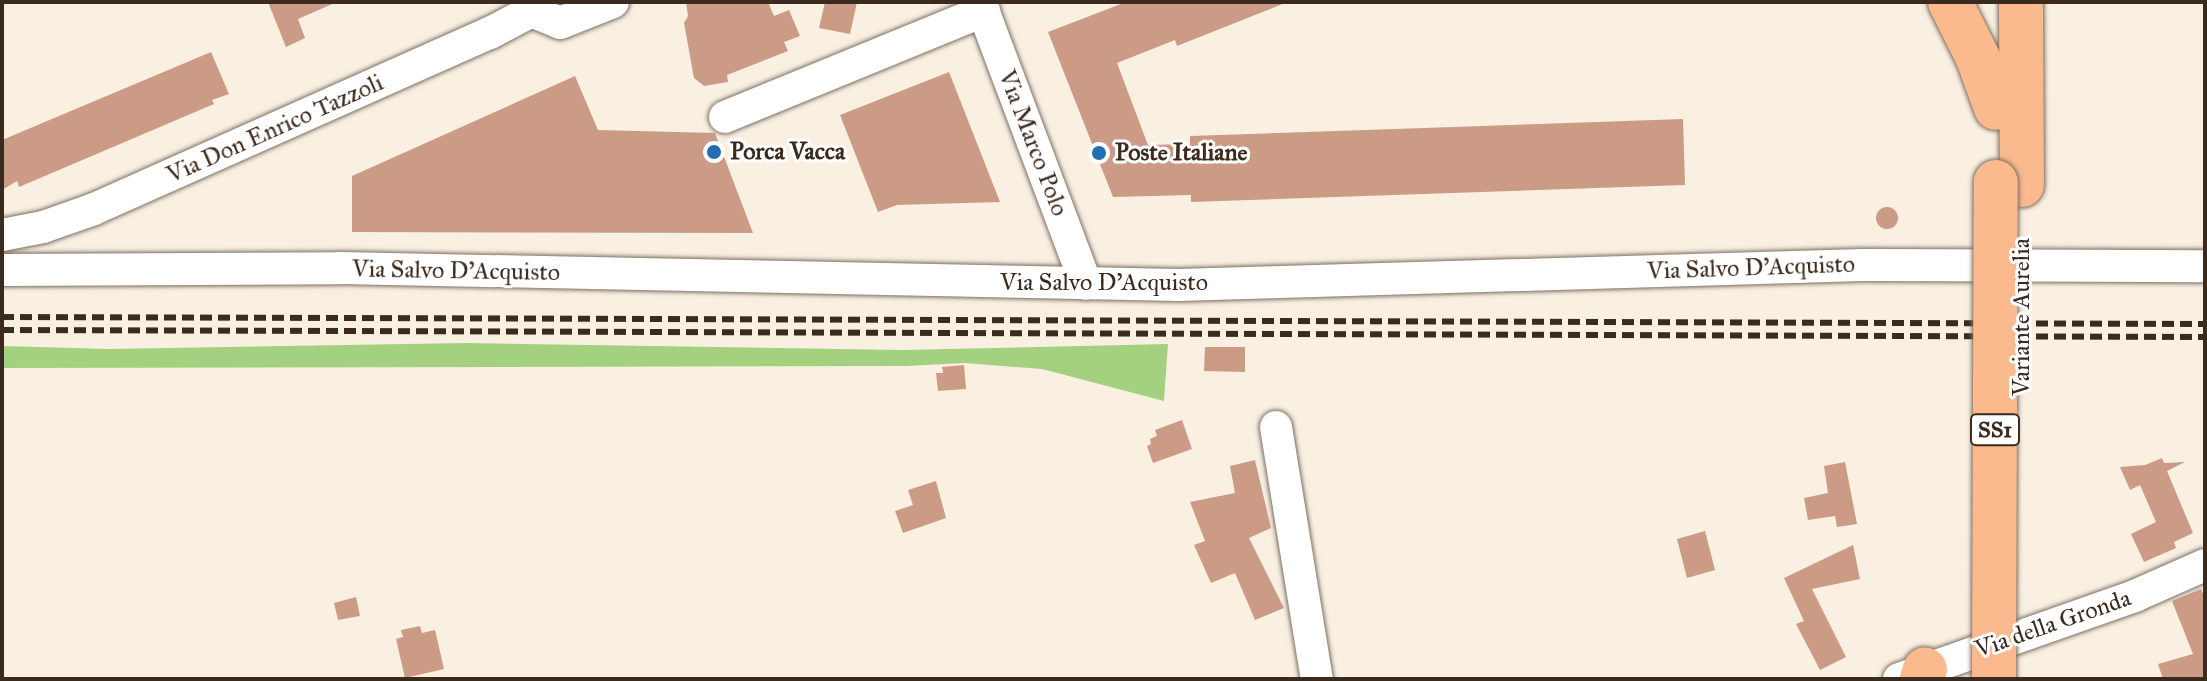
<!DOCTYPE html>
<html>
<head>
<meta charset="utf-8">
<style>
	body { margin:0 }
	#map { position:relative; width:2207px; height:681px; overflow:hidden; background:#f9f0e2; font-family:"IM FELL Great Primer",serif }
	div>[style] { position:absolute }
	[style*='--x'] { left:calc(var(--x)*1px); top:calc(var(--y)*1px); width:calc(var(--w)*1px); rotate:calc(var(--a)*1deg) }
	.green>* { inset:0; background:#a4d17f }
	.building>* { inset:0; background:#cc9b86 }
	.round { border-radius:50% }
	.roads { filter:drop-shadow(0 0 2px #7e6f63) drop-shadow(0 0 2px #7e6f63) }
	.minor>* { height:32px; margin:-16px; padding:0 16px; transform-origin:16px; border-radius:16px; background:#fff }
	.highway>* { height:44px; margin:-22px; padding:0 22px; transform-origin:22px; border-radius:22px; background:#fbba8d }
	.rail>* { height:6px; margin-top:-3px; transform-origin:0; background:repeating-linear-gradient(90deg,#3b2a1e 0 12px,transparent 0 18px) }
	.bridges { filter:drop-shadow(0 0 2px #7e6f63) drop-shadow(0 0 2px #7e6f63) }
	.highway-bridge>* { height:44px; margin:-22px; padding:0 22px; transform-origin:22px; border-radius:22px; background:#fbba8d }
	.dots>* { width:22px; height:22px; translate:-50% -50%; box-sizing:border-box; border:4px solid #fff; border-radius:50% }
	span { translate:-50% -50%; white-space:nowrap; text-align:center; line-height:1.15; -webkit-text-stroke:6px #fff; paint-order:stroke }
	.shield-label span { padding:2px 6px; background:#fff; border:2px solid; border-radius:6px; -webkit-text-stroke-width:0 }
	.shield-label { font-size:22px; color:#3b2a1e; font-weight:700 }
	.street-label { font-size:24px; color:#3b2a1e }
	.poi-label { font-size:24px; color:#3b2a1e; font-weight:700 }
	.left { translate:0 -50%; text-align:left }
	.frame { position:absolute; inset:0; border:4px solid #3b2a1e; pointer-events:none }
</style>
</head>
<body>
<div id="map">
	<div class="green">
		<div style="clip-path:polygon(466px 343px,902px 350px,1168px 344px,1164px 401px,1042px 369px,965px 363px,906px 366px,2px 368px,2px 346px,109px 349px)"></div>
	</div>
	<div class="building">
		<div style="clip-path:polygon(268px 2px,337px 2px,298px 19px,305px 38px,286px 47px)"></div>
		<div style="clip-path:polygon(686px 2px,768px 2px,774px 16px,789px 10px,800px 36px,784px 42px,788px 51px,727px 75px,728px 82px,704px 86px,694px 78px,684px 23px,688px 16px)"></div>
		<div style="clip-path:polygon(825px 2px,857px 2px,850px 34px,819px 28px)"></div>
		<div style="clip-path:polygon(1126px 2px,1285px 3px,1177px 46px,1175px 40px,1117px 63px,1148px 145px,1190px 144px,1190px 136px,1683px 119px,1685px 185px,1191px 202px,1191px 195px,1113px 197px,1048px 32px)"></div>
		<div style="clip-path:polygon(211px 52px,229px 94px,212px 100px,214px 104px,19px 187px,17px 181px,2px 190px,2px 140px)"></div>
		<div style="clip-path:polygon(949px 72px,1000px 202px,897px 205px,878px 212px,840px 115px)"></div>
		<div style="clip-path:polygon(575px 76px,598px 130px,715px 133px,753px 233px,352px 232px,352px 176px)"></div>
		<div class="round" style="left:1876px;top:207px;width:22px;height:22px"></div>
		<div style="clip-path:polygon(1205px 347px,1245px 347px,1245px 372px,1204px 371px)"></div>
		<div style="clip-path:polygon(964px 365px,966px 389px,938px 391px,936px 373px,943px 373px,942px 367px)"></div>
		<div style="clip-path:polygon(1182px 420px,1192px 449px,1153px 463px,1147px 446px,1151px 444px,1150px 439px,1157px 436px,1155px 430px)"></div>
		<div style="clip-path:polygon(2162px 458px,2164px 463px,2185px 462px,2167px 471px,2193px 533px,2174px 542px,2176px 548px,2144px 562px,2131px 534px,2156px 522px,2140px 485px,2130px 490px,2120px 467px,2145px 465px)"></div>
		<div style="clip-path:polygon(1255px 460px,1271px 528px,1249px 538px,1284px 608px,1255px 620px,1235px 573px,1211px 583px,1194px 545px,1205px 541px,1190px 502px,1235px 493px,1230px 466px)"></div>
		<div style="clip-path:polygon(1845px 462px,1857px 524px,1837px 527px,1835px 516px,1808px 520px,1804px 498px,1828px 493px,1824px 466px)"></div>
		<div style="clip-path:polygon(936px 481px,946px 518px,903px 533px,895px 511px,913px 505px,908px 490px)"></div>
		<div style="clip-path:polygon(1705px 531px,1715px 570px,1687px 578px,1677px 539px)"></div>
		<div style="clip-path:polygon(1853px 545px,1860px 579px,1812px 589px,1846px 657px,1820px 670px,1796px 624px,1804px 621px,1784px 578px)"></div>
		<div style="clip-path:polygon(2201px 589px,2205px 599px,2205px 679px,2163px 679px,2158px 664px,2193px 654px,2172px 601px)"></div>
		<div style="clip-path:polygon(356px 597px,360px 616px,338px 620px,334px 603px)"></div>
		<div style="clip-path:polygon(420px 626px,422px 633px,435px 630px,444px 669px,405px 678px,396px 639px,403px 637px,401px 630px)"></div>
	</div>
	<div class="roads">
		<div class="minor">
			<div style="--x:980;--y:2;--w:301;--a:69.4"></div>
			<div style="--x:531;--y:11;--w:31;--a:22"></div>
			<div style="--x:560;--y:23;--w:57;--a:-21.6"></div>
			<div style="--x:725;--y:117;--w:280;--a:-22.3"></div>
			<div style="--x:2;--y:235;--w:42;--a:-11"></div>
			<div style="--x:43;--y:227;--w:54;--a:-19.4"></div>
			<div style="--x:94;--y:209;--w:433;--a:-24"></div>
			<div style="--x:490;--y:33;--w:41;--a:-27.8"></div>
			<div style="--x:526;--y:14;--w:18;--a:-43"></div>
			<div style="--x:2;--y:270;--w:339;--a:-0.3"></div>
			<div style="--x:341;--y:268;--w:838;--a:1.16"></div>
			<div style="--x:1179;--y:285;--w:683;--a:-1.68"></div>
			<div style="--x:1862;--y:265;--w:343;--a:0.2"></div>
			<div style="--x:1276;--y:427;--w:255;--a:80.8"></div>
			<div style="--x:1899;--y:679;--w:252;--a:-19.4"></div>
			<div style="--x:2137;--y:595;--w:74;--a:-23.8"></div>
		</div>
		<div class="highway">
			<div style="--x:1950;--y:2;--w:63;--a:63.4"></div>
			<div style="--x:1978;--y:58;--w:53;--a:70.2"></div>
			<div style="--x:2021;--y:2;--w:183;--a:89.7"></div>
			<div style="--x:1922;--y:679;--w:10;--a:-73"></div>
		</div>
	</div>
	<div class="rail">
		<div style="--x:2;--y:317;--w:2203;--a:0.18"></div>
		<div style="--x:2;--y:330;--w:2203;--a:0.18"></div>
	</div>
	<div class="bridges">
		<div class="highway-bridge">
			<div style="--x:1994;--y:679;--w:497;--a:-89.8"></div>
		</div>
	</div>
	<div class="dots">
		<div style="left:714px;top:152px;background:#1f6fb2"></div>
		<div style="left:1099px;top:153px;background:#1f6fb2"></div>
	</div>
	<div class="shield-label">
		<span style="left:1995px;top:430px">SS1</span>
	</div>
	<div class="street-label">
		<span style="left:275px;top:129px;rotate:-24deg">Via Don Enrico Tazzoli</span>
		<span style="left:1033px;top:143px;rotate:69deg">Via Marco Polo</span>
		<span style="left:1751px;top:268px;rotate:-2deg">Via Salvo D'Acquisto</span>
		<span style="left:456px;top:271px;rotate:1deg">Via Salvo D'Acquisto</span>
		<span style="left:1104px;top:283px">Via Salvo D'Acquisto</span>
		<span style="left:2022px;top:317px;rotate:-90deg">Variante Aurelia</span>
		<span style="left:2053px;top:624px;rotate:-19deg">Via della Gronda</span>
	</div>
	<div class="poi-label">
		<span class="left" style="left:730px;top:152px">Porca Vacca</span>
		<span class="left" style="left:1115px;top:153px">Poste Italiane</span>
	</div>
	<div class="frame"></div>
</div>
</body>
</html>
